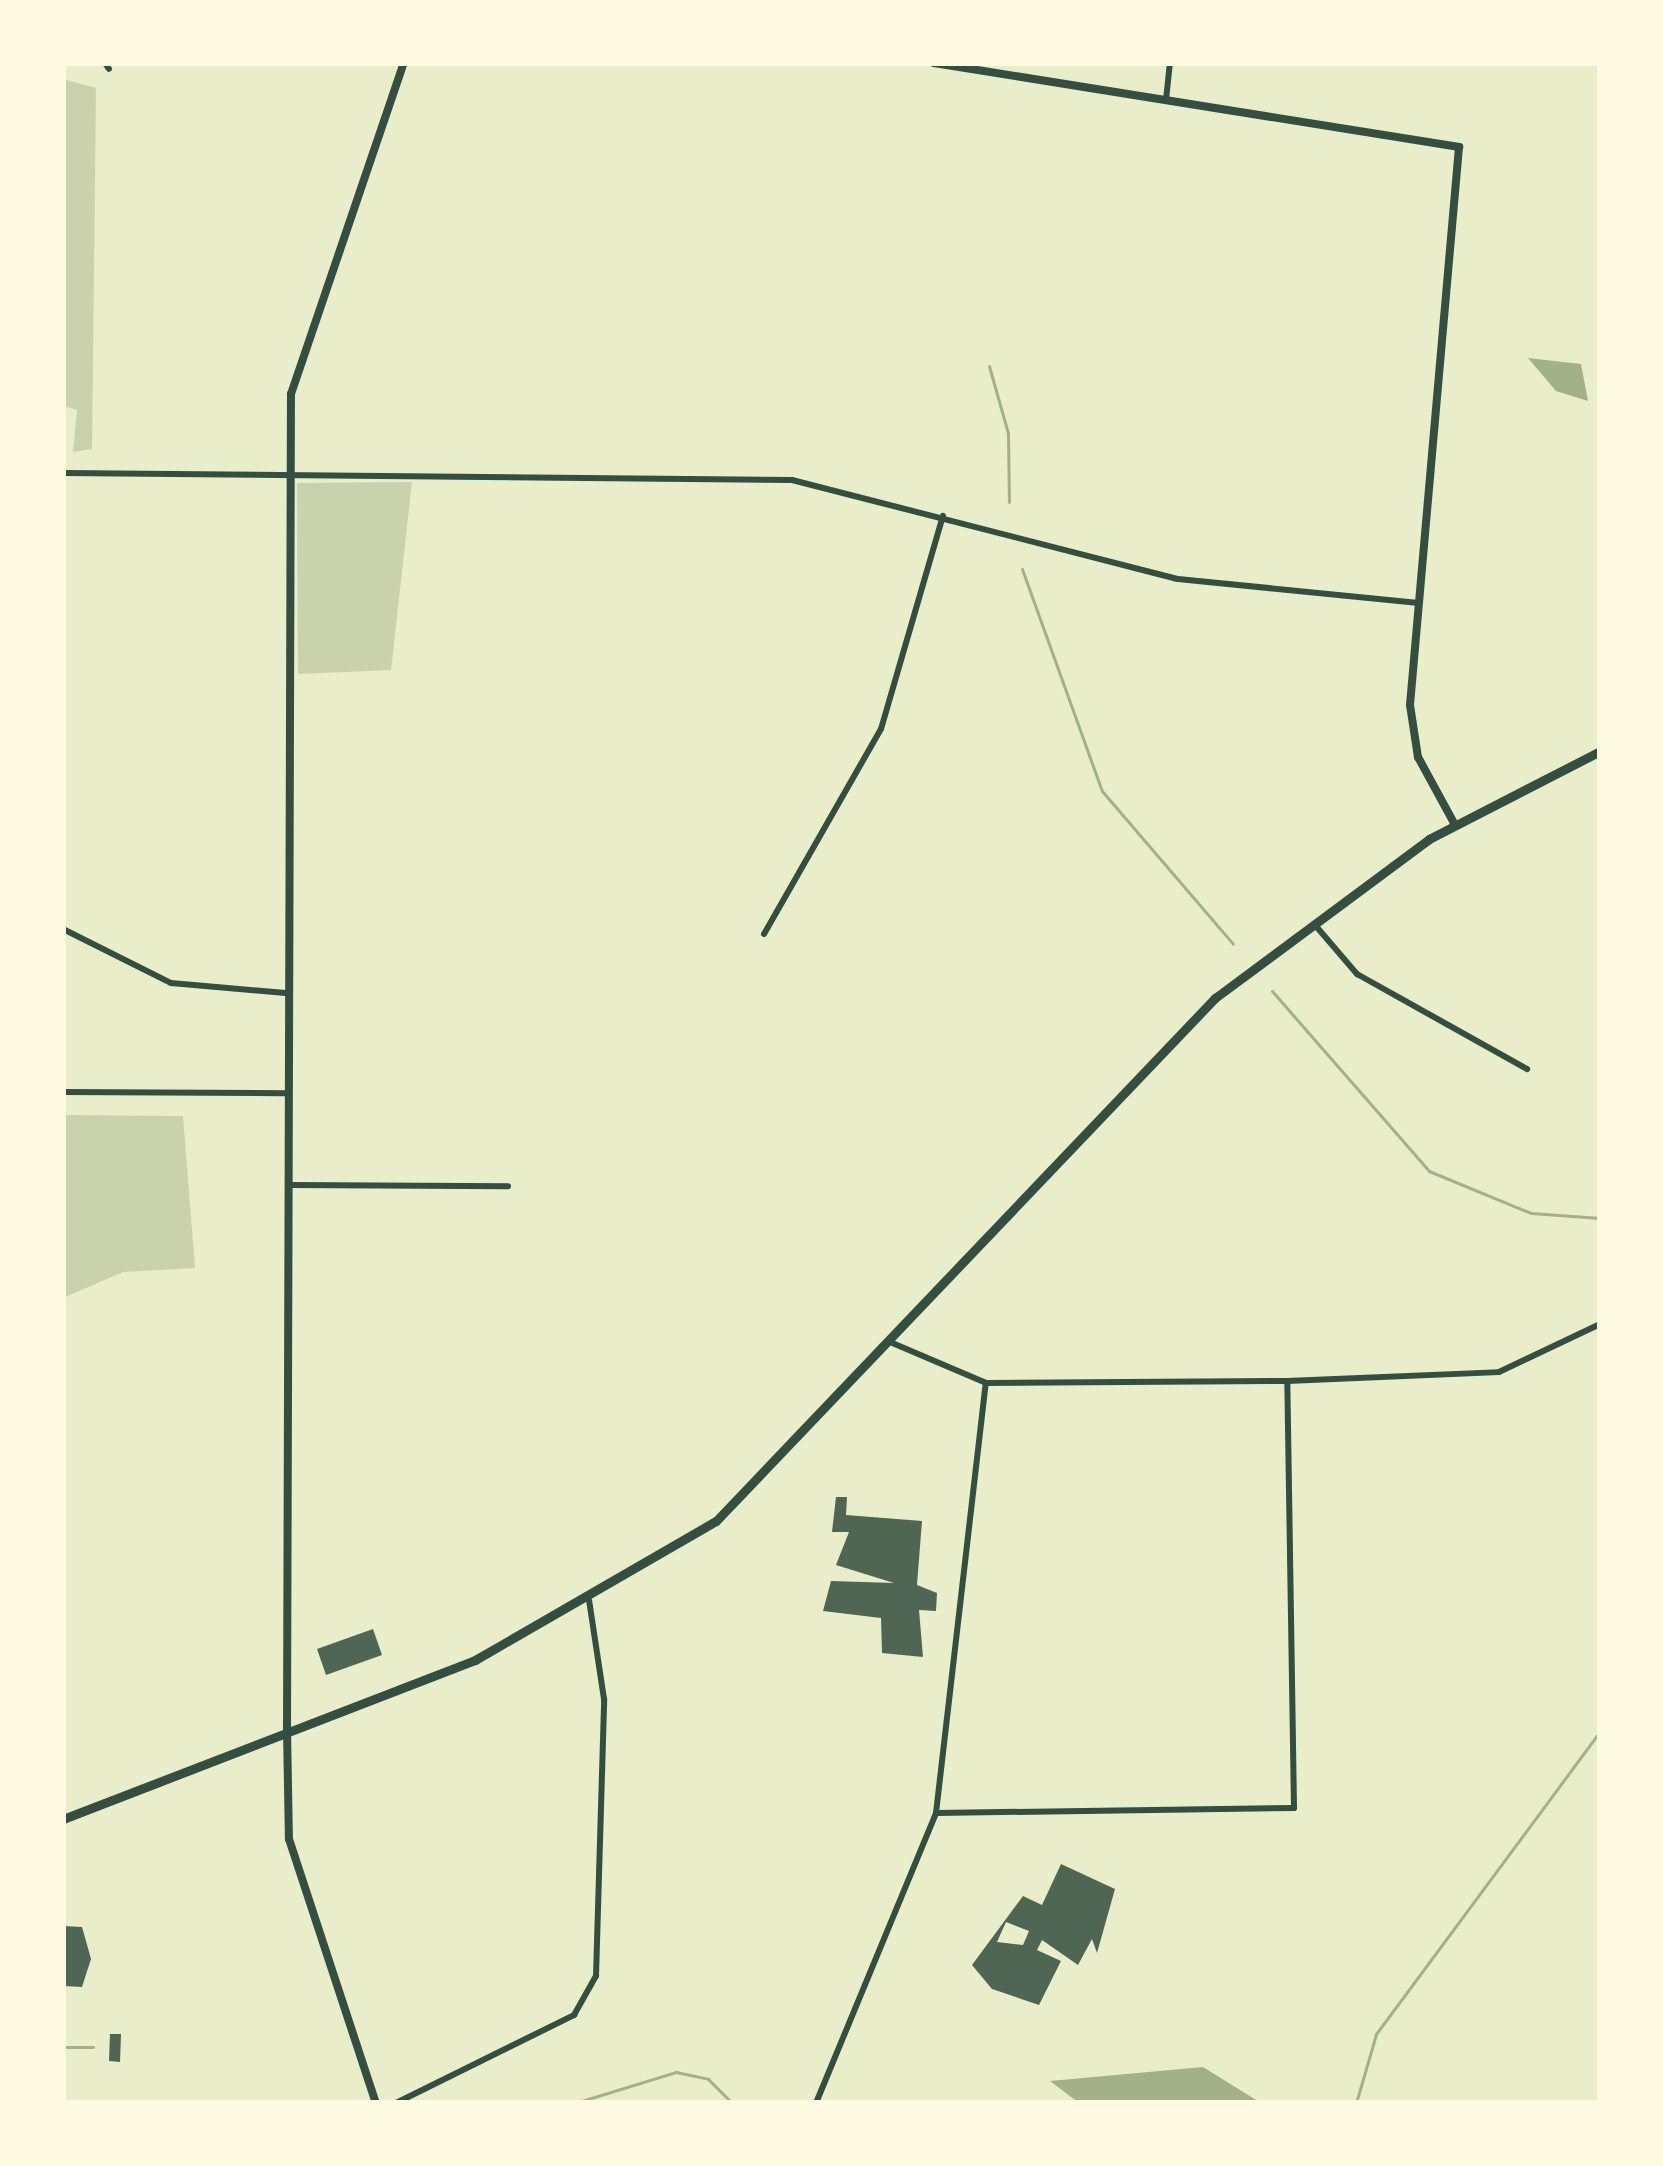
<!DOCTYPE html>
<html>
<head>
<meta charset="utf-8">
<style>
	body { margin:0 }
	#map { position:relative; width:1663px; height:2166px; overflow:hidden; background:#e9edc9; font-family:"Exo 2",sans-serif }
	div>[style] { position:absolute }
	[style*='--x'] { left:calc(var(--x)*1px); top:calc(var(--y)*1px); width:calc(var(--w)*1px); rotate:calc(var(--a)*1deg) }
	.green>* { inset:0; background:#cad2ad }
	.water>* { inset:0; background:#a3b18a }
	.stream>* { height:3px; margin:-1.5px; padding:0 1.5px; transform-origin:1.5px; border-radius:1.5px; background:#a3b18a }
	.building>* { inset:0; background:#4f6655 }
	.minor>* { height:6px; margin:-3px; padding:0 3px; transform-origin:3px; border-radius:3px; background:#344e41 }
	.tertiary>* { height:8px; margin:-4px; padding:0 4px; transform-origin:4px; border-radius:4px; background:#344e41 }
	.secondary>* { height:8px; margin:-4px; padding:0 4px; transform-origin:4px; border-radius:4px; background:#344e41 }
	.primary>* { height:9px; margin:-4.5px; padding:0 4.5px; transform-origin:4.5px; border-radius:4.5px; background:#344e41 }
	span { translate:-50% -50%; white-space:nowrap; text-align:center; line-height:1.15; -webkit-text-stroke:12px #fefae0; paint-order:stroke }
	.frame { position:absolute; inset:0; border:66px solid #fefae0; pointer-events:none }
</style>
</head>
<body>
<div id="map">
	<div class="green">
		<div style="clip-path:polygon(63px 79px,96px 88px,92px 449px,73px 452px,77px 410px,63px 406px)"></div>
		<div style="clip-path:polygon(412px 482px,391px 670px,298px 674px,297px 483px)"></div>
		<div style="clip-path:polygon(63px 1115px,183px 1116px,195px 1268px,123px 1272px,63px 1298px)"></div>
	</div>
	<div class="water">
		<div style="clip-path:polygon(1528px 358px,1581px 364px,1588px 401px,1556px 391px)"></div>
		<div style="clip-path:polygon(1203px 2067px,1261px 2103px,1079px 2103px,1050px 2081px)"></div>
	</div>
	<div class="stream">
		<div style="--x:989;--y:366;--w:70;--a:74.2"></div>
		<div style="--x:1008;--y:433;--w:69;--a:89.2"></div>
		<div style="--x:1022;--y:569;--w:236;--a:70.2"></div>
		<div style="--x:1102;--y:791;--w:201;--a:49.4"></div>
		<div style="--x:1272;--y:991;--w:239;--a:48.9"></div>
		<div style="--x:1429;--y:1171;--w:110;--a:22.4"></div>
		<div style="--x:1531;--y:1213;--w:69;--a:4.1"></div>
		<div style="--x:63;--y:2047;--w:30;--a:0"></div>
		<div style="--x:575;--y:2103;--w:106;--a:-17.1"></div>
		<div style="--x:676;--y:2072;--w:33;--a:12"></div>
		<div style="--x:708;--y:2079;--w:34;--a:45"></div>
		<div style="--x:1013;--y:2103;--w:63;--a:-0.9"></div>
		<div style="--x:1356;--y:2103;--w:72;--a:-73.8"></div>
		<div style="--x:1376;--y:2034;--w:377;--a:-53.5"></div>
	</div>
	<div class="building">
		<div style="clip-path:polygon(836px 1497px,847px 1497px,846px 1515px,922px 1521px,917px 1585px,937px 1593px,936px 1611px,919px 1610px,923px 1657px,882px 1653px,881px 1618px,823px 1611px,831px 1581px,894px 1583px,836px 1565px,849px 1532px,832px 1532px)"></div>
		<div style="clip-path:polygon(373px 1629px,382px 1655px,326px 1675px,317px 1649px)"></div>
		<div style="clip-path:polygon(evenodd,1061px 1864px,1115px 1889px,1097px 1953px,1092px 1939px,1078px 1965px,1042px 1940px,1037px 1950px,1061px 1961px,1039px 2005px,992px 1989px,972px 1965px,1023px 1896px,1042px 1905px,1061px 1864px,1006px 1922px,1029px 1931px,1023px 1945px,997px 1942px,1006px 1922px)"></div>
		<div style="clip-path:polygon(63px 1926px,82px 1927px,91px 1959px,82px 1987px,63px 1986px)"></div>
		<div style="clip-path:polygon(110px 2034px,121px 2034px,120px 2062px,109px 2061px)"></div>
	</div>
	<div class="minor">
		<div style="--x:105;--y:63;--w:7;--a:56"></div>
		<div style="--x:1166;--y:100;--w:37;--a:-84"></div>
		<div style="--x:63;--y:473;--w:729;--a:0.55"></div>
		<div style="--x:792;--y:480;--w:398;--a:14.4"></div>
		<div style="--x:1178;--y:579;--w:242;--a:5.7"></div>
		<div style="--x:1315;--y:925;--w:65;--a:49.4"></div>
		<div style="--x:1357;--y:974;--w:195;--a:29.2"></div>
		<div style="--x:63;--y:929;--w:121;--a:26.6"></div>
		<div style="--x:171;--y:983;--w:115;--a:5"></div>
		<div style="--x:764;--y:934;--w:236;--a:-60.3"></div>
		<div style="--x:881;--y:729;--w:222;--a:-73.8"></div>
		<div style="--x:63;--y:1092;--w:223;--a:0.3"></div>
		<div style="--x:290;--y:1185;--w:218;--a:0.3"></div>
		<div style="--x:890;--y:1342;--w:104;--a:23.1"></div>
		<div style="--x:986;--y:1383;--w:301;--a:-0.4"></div>
		<div style="--x:1287;--y:1381;--w:212;--a:-2.4"></div>
		<div style="--x:1499;--y:1372;--w:112;--a:-25.4"></div>
		<div style="--x:936;--y:1813;--w:358;--a:-0.8"></div>
		<div style="--x:1294;--y:1808;--w:427;--a:-90.9"></div>
		<div style="--x:396;--y:2103;--w:199;--a:-26.3"></div>
		<div style="--x:574;--y:2015;--w:45;--a:-60.6"></div>
		<div style="--x:596;--y:1976;--w:277;--a:-88.3"></div>
		<div style="--x:604;--y:1699;--w:100;--a:-98.6"></div>
		<div style="--x:816;--y:2103;--w:314;--a:-67.5"></div>
		<div style="--x:936;--y:1813;--w:433;--a:-83.4"></div>
	</div>
	<div class="tertiary">
		<div style="--x:287;--y:1729;--w:110;--a:89"></div>
		<div style="--x:289;--y:1839;--w:278;--a:71.8"></div>
	</div>
	<div class="secondary">
		<div style="--x:934;--y:63;--w:532;--a:9.09"></div>
		<div style="--x:1459;--y:147;--w:560;--a:95.02"></div>
		<div style="--x:1410;--y:705;--w:53;--a:81.3"></div>
		<div style="--x:1418;--y:757;--w:75;--a:61.4"></div>
		<div style="--x:287;--y:1729;--w:1335;--a:-89.83"></div>
		<div style="--x:291;--y:394;--w:350;--a:-71.2"></div>
	</div>
	<div class="primary">
		<div style="--x:63;--y:1819;--w:442;--a:-21.1"></div>
		<div style="--x:475;--y:1660;--w:278;--a:-30"></div>
		<div style="--x:716;--y:1521;--w:723;--a:-46.35"></div>
		<div style="--x:1215;--y:998;--w:267;--a:-36.6"></div>
		<div style="--x:1429;--y:839;--w:192;--a:-27.2"></div>
	</div>
	<div class="frame"></div>
</div>
</body>
</html>
